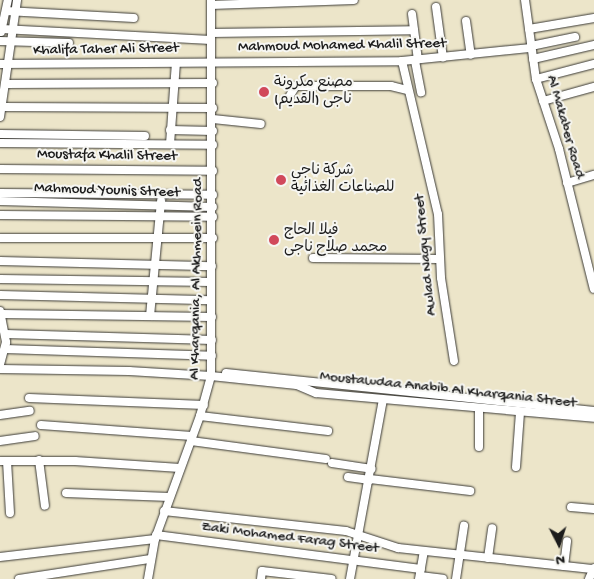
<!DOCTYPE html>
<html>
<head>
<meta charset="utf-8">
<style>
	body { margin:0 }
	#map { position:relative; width:594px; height:579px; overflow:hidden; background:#ece5c9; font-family:"Gochi Hand","Playpen Sans Arabic",sans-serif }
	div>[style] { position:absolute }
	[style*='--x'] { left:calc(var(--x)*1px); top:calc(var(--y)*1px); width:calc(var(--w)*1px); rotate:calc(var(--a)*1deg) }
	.roads { filter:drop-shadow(0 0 1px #3b3a36) drop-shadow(0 0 1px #3b3a36) }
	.minor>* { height:8px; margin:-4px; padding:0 4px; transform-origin:4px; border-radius:4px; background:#fff }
	.dots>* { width:14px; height:14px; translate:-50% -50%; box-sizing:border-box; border:2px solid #f6f6f2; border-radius:50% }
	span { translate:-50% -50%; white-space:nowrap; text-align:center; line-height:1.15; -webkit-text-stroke:4px #f6f6f2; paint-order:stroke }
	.street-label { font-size:15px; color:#1c1c1c }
	.poi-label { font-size:15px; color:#1c1c1c }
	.left { translate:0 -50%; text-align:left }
	.north { position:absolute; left:534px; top:519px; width:50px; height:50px; -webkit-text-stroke:4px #f6f6f2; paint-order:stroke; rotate:175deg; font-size:14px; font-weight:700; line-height:20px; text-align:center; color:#1c1c1c }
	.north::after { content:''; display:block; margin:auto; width:18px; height:22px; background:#1c1c1c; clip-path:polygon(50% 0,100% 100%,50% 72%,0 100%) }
</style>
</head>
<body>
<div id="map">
	<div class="roads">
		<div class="minor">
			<div style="--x:525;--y:0;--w:80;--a:82.1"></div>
			<div style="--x:536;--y:79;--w:74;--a:71.8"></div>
			<div style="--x:559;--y:149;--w:144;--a:76"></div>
			<div style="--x:211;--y:5;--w:143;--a:-2"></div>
			<div style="--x:436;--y:7;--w:51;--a:82.2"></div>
			<div style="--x:6;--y:11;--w:128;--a:3.1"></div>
			<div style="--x:412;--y:14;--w:46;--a:82.6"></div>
			<div style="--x:466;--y:21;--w:34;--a:82"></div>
			<div style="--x:2;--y:29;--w:209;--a:3"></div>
			<div style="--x:529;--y:29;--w:66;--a:-9.6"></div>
			<div style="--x:1;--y:32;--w:33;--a:-78"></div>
			<div style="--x:211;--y:33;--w:203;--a:-0.8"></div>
			<div style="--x:0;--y:41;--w:69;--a:1.7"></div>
			<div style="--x:531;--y:46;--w:45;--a:-11.6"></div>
			<div style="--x:533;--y:59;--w:63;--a:-12.9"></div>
			<div style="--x:402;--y:61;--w:157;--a:76.8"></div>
			<div style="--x:438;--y:214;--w:64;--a:87.3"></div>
			<div style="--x:441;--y:278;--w:84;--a:81.1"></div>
			<div style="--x:415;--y:61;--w:32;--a:79"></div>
			<div style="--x:0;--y:64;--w:402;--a:-0.4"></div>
			<div style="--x:402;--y:61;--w:130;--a:-5.8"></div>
			<div style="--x:536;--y:79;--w:60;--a:-14.5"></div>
			<div style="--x:5;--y:84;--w:208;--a:-0.3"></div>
			<div style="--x:289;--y:97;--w:13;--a:-58"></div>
			<div style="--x:296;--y:86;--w:95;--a:0"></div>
			<div style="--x:391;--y:86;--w:16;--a:14"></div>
			<div style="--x:543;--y:101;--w:53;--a:-15.4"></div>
			<div style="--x:2;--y:107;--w:211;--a:0.3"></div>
			<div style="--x:0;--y:117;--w:118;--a:-81.7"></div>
			<div style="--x:213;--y:119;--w:48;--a:5.9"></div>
			<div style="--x:170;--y:130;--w:43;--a:1.3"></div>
			<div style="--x:0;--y:134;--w:145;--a:0.8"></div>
			<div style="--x:0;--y:143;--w:213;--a:0.5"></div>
			<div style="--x:170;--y:144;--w:81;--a:-85.8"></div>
			<div style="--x:0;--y:169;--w:213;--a:0.5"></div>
			<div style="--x:567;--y:183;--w:28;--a:-17"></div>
			<div style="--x:0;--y:193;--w:213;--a:0.5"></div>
			<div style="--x:0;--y:201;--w:213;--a:1.6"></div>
			<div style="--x:0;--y:215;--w:213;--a:0.5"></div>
			<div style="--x:0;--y:238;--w:213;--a:0"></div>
			<div style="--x:313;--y:258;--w:127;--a:0.5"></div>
			<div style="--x:0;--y:261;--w:212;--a:1.4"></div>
			<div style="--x:0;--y:279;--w:211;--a:0.8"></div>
			<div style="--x:0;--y:295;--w:211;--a:1.4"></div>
			<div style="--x:0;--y:311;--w:32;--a:79"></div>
			<div style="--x:6;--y:342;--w:24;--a:105"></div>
			<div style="--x:2;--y:314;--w:210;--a:0.8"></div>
			<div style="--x:150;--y:316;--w:116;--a:-84.5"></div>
			<div style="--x:6;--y:334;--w:206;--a:1.7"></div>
			<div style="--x:5;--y:349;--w:207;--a:1.9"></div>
			<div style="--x:0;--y:369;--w:129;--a:0.9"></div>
			<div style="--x:129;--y:371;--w:82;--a:3.5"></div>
			<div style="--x:211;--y:376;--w:86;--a:6"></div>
			<div style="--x:297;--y:385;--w:21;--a:23"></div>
			<div style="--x:316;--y:393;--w:279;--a:5.1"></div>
			<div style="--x:226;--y:373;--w:370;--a:5.9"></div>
			<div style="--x:29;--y:398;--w:175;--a:2.3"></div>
			<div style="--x:0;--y:415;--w:30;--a:-8"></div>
			<div style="--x:200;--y:416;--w:129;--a:6.7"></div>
			<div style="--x:41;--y:425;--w:151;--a:4.2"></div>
			<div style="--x:0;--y:441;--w:35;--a:-8"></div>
			<div style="--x:191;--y:441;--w:136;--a:7.6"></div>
			<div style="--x:479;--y:447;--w:39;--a:-90"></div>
			<div style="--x:39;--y:460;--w:46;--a:82.6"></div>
			<div style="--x:0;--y:461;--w:75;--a:0"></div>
			<div style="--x:75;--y:461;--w:105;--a:3.8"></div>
			<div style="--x:7;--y:461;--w:52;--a:86.7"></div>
			<div style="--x:332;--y:463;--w:40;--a:8.5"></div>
			<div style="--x:516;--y:467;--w:55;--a:-85.8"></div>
			<div style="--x:348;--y:477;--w:22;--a:8"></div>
			<div style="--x:370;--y:479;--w:101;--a:6.8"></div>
			<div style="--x:66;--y:493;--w:103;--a:2.2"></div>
			<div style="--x:571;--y:507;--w:23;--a:5"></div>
			<div style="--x:164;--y:511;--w:183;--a:6.3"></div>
			<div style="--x:346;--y:531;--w:55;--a:18.1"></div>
			<div style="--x:398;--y:548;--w:195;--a:6.2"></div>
			<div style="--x:156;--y:535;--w:267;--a:7.3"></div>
			<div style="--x:0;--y:557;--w:156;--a:-6.6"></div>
			<div style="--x:488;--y:558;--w:30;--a:-82"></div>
			<div style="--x:564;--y:566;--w:25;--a:-83"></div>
			<div style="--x:420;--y:576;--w:23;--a:7"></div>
			<div style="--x:19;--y:579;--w:133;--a:-8.7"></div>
			<div style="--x:148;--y:579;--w:41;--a:-80.1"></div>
			<div style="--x:155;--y:539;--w:131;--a:-69.9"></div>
			<div style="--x:200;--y:416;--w:41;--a:-74.6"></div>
			<div style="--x:211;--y:376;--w:376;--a:-90"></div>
			<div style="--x:261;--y:579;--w:8;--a:-83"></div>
			<div style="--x:262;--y:571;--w:70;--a:6.5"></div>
			<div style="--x:350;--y:579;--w:182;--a:-79.6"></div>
			<div style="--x:419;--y:579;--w:28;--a:-80"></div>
			<div style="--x:456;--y:579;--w:54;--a:-81.4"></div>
			<div style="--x:589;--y:579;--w:12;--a:-66"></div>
		</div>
	</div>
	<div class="dots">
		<div style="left:264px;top:92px;background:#d1495b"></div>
		<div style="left:281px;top:180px;background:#d1495b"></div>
		<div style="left:274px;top:240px;background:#d1495b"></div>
	</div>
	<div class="street-label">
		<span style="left:342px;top:46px;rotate:-1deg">Mahmoud Mohamed Khalil Street</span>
		<span style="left:106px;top:50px;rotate:-1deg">Khalifa Taher Ali Street</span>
		<span style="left:565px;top:127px;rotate:74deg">Al Makaber Road</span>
		<span style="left:107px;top:156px;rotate:1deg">Moustafa Khalil Street</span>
		<span style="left:107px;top:191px;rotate:2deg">Mahmoud Younis Street</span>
		<span style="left:426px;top:255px;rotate:-96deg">Awlad Nagy Street</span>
		<span style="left:197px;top:279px;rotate:-89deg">Al Kharqania, Al Akhmeein Road</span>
		<span style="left:448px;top:390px;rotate:6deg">Moustawdaa Anabib Al Kharqania Street</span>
		<span style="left:290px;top:538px;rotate:7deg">Zaki Mohamed Farag Street</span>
	</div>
	<div class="poi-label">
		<span class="left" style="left:274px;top:92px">مصنع مكرونة<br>ناجى (القديم)</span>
		<span class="left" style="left:291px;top:180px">شركة ناجى<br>للصناعات الغذائية</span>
		<span class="left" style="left:284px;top:240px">فيلا الحاج<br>محمد صلاح ناجى</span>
	</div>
	<div class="north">N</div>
</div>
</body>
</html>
